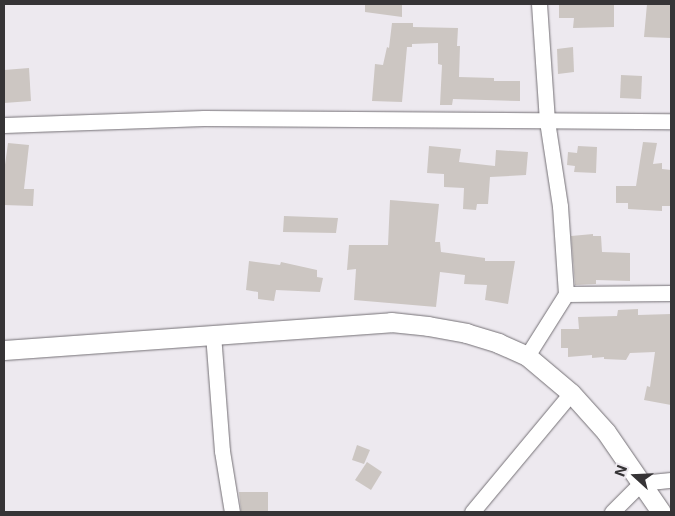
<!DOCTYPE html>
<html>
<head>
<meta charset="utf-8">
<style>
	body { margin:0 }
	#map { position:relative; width:675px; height:516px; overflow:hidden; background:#ede9ef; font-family:Inter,sans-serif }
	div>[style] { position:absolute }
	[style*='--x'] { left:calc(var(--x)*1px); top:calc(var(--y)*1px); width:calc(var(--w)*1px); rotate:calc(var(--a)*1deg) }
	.building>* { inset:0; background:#ccc6c2 }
	.roads { filter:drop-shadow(0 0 1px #747075) drop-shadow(0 0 1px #747075) }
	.minor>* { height:15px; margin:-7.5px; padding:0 7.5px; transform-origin:7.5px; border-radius:7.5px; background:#fff }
	.tertiary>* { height:19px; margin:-9.5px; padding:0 9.5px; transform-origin:9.5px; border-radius:9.5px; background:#fff }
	span { translate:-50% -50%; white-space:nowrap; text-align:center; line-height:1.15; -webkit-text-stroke:4px #ede9ef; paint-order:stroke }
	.frame { position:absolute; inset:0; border:5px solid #363436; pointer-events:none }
	.north { position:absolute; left:610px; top:451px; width:50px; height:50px; -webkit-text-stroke:4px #ede9ef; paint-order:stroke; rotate:290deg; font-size:14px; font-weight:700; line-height:20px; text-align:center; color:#363436 }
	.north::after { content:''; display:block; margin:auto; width:18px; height:22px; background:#363436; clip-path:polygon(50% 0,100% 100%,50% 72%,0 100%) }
</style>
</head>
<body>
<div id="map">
	<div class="building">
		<div style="clip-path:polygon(365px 4px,402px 4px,402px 17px,365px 12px)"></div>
		<div style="clip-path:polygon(614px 4px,614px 27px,573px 28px,574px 18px,559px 18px,559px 5px)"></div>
		<div style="clip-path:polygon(647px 4px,671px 4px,671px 38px,644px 37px)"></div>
		<div style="clip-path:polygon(392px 23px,413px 23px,413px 27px,458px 28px,457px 46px,460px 46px,459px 77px,494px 78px,494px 81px,520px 81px,520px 101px,453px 99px,452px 105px,440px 105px,442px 65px,438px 64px,438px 43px,412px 44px,412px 47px,407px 47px,402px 102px,372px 101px,375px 64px,383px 65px,387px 47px,389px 48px)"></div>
		<div style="clip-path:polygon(573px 47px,574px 72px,558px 74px,557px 49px)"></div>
		<div style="clip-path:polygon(29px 68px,31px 101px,4px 103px,4px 70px)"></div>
		<div style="clip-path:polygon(621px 75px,642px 76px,641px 99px,620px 98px)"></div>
		<div style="clip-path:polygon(643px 142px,657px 143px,653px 164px,662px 163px,662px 169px,671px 170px,671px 206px,662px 206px,662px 211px,628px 209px,628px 203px,616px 203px,616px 186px,636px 186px)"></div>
		<div style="clip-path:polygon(8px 143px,29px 145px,24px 189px,34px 189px,33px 206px,4px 205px,4px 172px)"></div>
		<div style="clip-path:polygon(429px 146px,461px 149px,459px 162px,495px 166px,496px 150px,528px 152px,526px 175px,490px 177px,488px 204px,477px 204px,476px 210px,463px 209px,464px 188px,444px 187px,444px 174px,427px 173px)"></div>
		<div style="clip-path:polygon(578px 146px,597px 147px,596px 173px,574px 172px,575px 166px,567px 165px,568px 152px,577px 153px)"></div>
		<div style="clip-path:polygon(390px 200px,439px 204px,435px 242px,440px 242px,441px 252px,485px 258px,485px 261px,515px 261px,508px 304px,485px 300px,487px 285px,464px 284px,465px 275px,440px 272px,436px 307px,354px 300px,356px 269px,347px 270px,349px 245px,388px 245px)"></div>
		<div style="clip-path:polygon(284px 216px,338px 218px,336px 233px,283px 232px)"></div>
		<div style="clip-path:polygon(593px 234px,593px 236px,601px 236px,602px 252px,630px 253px,630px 281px,596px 280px,596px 284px,575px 285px,571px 236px)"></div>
		<div style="clip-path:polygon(249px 261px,280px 265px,281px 262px,317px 270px,317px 277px,323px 278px,320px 292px,276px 290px,274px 301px,258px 299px,258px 292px,246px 290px)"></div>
		<div style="clip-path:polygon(638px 309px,638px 315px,671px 314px,671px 405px,644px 400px,647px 386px,650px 387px,655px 352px,630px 353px,626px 360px,604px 359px,604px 357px,592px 358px,592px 355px,568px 357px,568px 348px,561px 348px,561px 329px,579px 329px,578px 317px,617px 316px,618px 310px)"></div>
		<div style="clip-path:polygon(357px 445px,370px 450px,364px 464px,352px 460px)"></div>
		<div style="clip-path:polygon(367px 462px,382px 472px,371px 490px,355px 480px)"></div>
		<div style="clip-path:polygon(239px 492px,268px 492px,268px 512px,241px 512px)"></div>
	</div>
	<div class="roads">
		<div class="minor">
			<div style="--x:4;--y:125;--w:200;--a:-2"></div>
			<div style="--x:204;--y:118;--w:467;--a:0.4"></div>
			<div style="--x:566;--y:294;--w:105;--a:-0.5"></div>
			<div style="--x:213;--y:334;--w:117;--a:85.6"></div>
			<div style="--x:222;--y:451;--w:62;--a:80.7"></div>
			<div style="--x:527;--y:356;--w:73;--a:-57.8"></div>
			<div style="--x:566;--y:294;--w:88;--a:-93.9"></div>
			<div style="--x:560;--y:206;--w:86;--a:-98.7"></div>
			<div style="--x:547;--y:121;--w:117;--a:-93.9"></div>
			<div style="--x:472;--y:512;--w:155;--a:-50.2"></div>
			<div style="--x:612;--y:512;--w:41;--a:-45"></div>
			<div style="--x:641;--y:483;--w:30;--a:-6"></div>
		</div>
		<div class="tertiary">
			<div style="--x:4;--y:350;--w:388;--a:-4.1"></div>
			<div style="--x:391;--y:322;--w:37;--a:6"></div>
			<div style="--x:428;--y:326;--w:39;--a:10"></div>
			<div style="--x:466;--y:333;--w:34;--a:17"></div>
			<div style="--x:498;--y:343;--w:32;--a:24"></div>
			<div style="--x:527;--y:356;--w:57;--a:40.1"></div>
			<div style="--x:571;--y:393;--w:52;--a:48.1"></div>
			<div style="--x:606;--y:432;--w:97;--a:55.5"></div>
		</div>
	</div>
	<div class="frame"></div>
	<div class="north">N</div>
</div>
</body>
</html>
